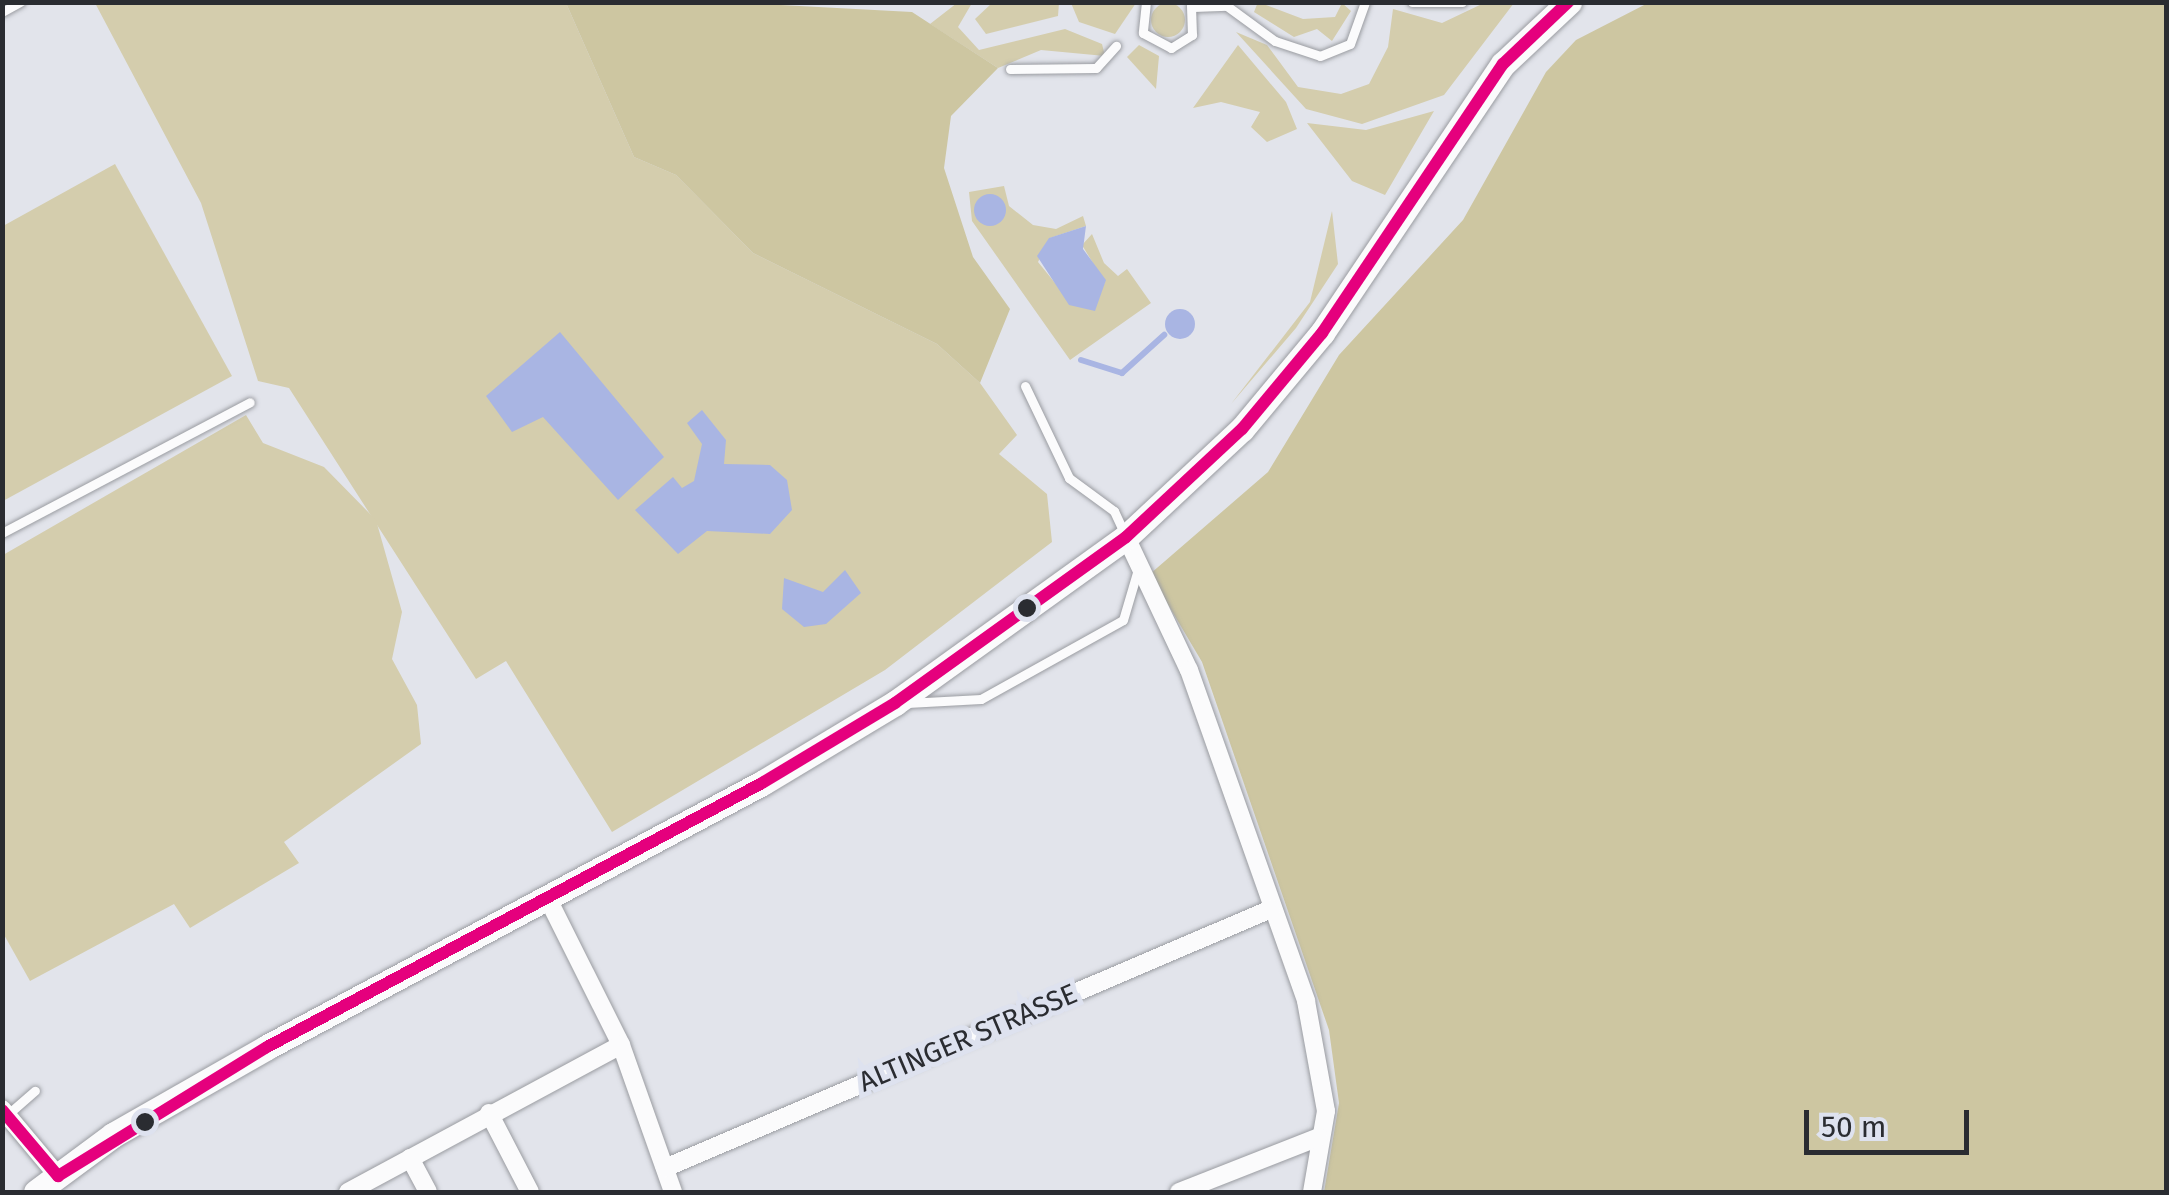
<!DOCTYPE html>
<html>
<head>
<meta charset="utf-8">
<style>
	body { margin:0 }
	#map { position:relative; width:2169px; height:1195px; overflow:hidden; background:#e2e4eb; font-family:"Fira Sans",sans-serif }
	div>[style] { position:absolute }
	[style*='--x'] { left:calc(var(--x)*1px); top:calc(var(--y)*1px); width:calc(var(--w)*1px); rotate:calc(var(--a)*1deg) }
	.green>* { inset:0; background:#d4cdad }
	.round { border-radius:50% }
	.forest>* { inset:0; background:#cdc6a1 }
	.water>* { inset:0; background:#a9b5e3 }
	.stream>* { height:6px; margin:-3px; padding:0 3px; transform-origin:3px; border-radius:3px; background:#a9b5e3 }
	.roads { filter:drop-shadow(0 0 2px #9a9ca1) drop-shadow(0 0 2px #9a9ca1) }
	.lane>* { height:9px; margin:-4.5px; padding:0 4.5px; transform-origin:4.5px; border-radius:4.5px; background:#fbfbfc }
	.street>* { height:18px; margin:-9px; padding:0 9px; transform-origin:9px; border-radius:9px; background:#fbfbfc }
	.secondary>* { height:25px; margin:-12.5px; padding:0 12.5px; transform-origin:12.5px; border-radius:12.5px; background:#fbfbfc }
	.bus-1>* { height:12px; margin:-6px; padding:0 6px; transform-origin:6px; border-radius:6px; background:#e5007d }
	.dots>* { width:28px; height:28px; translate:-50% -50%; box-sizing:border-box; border:5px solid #dee2ef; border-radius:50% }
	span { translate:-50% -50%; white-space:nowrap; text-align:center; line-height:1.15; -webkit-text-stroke:10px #dee2ef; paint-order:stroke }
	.street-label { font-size:28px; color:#2a2c31 }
	.frame { position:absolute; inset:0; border:5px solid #2a2c31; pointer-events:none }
	.scale { position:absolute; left:1804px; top:1110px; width:165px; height:45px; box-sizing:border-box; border:5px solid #2a2c31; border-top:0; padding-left:12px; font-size:30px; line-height:35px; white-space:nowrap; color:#2a2c31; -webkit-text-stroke:8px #dee2ef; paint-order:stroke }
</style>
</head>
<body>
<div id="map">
	<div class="green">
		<div style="clip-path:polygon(1258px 2px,1303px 19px,1335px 17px,1342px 3px,1351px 11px,1332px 41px,1317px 29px,1294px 37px,1254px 12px)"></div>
		<div style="clip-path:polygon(95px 3px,566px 3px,634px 157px,676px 175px,753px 253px,937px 344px,980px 383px,1017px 435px,999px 454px,1047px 494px,1052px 542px,885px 670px,612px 832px,506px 661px,476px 679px,289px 388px,258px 381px,201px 203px)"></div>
		<div style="clip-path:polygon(957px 3px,972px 3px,958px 27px,979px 50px,1065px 29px,1102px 44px,1105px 56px,1041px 50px,998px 68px,930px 24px)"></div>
		<div style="clip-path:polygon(992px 3px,1059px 3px,1058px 16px,986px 34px,975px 19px)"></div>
		<div style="clip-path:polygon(1071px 3px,1071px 2px,1136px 3px,1115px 34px,1079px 22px)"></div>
		<div style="clip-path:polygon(1484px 3px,1514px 3px,1444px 95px,1362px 124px,1306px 109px,1236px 32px,1267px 45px,1298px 87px,1341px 94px,1369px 84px,1388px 47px,1393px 9px,1442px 23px)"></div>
		<div class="round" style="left:1151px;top:3px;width:34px;height:34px"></div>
		<div style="clip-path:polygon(1139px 45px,1159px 56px,1156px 89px,1127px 57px)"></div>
		<div style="clip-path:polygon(1238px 45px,1286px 102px,1297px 129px,1267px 142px,1251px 127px,1260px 112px,1221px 102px,1193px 108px)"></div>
		<div style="clip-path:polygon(1434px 111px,1385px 195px,1352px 181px,1307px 123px,1366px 130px)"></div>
		<div style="clip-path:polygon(115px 164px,232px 376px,3px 501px,3px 226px)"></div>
		<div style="clip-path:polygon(1004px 186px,1009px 206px,1033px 225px,1056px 229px,1083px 216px,1086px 226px,1050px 238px,1038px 262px,1068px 299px,1105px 283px,1082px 245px,1092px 234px,1104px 263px,1118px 276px,1127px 269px,1151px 303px,1070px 360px,972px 221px,969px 192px)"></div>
		<div style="clip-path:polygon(1332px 211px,1338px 264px,1296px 328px,1231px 404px,1310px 302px)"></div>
		<div style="clip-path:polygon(246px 415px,263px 443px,324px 467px,376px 520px,402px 612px,392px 659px,417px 705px,421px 744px,284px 842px,299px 863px,190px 928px,174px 904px,30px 981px,3px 933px,3px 555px)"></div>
	</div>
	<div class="forest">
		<div style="clip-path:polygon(742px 3px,912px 12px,998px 68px,951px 116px,944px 168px,973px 257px,1010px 309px,980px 383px,937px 344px,753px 253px,676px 175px,634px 157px,566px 3px)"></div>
		<div style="clip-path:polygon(1648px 3px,2166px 3px,2166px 1192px,1324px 1192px,1339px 1103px,1329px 1030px,1202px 662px,1150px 574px,1268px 472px,1339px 355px,1463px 220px,1546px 72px,1576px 40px)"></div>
	</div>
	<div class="water">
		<div class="round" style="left:974px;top:194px;width:32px;height:32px"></div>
		<div style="clip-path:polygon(1086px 226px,1083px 249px,1106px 280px,1095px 311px,1069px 305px,1037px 256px,1049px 238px)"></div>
		<div class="round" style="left:1165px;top:309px;width:30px;height:30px"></div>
		<div style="clip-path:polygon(560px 332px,664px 457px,618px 500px,543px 417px,512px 432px,486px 396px)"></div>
		<div style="clip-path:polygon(702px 410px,726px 440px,724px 464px,770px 465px,787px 480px,792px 510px,770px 534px,707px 531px,678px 554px,635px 510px,673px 477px,682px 488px,694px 481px,702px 444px,687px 423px)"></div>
		<div style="clip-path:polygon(845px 570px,861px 593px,826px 624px,804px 627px,782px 609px,784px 578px,823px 592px)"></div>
	</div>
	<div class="stream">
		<div style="--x:1081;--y:360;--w:43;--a:17.6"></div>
		<div style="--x:1122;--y:373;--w:57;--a:-42.1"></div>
	</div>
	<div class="roads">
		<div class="lane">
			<div style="--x:1146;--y:2;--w:31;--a:96"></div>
			<div style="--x:1143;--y:33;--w:32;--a:28"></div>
			<div style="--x:1171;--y:48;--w:25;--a:-32"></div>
			<div style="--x:1192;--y:35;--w:30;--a:-92"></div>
			<div style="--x:1412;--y:2;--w:50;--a:0"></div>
			<div style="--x:1193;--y:7;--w:34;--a:-2"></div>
			<div style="--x:1227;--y:6;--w:59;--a:36.1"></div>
			<div style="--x:1275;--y:41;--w:47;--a:18.4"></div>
			<div style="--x:1320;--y:56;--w:32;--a:-22"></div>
			<div style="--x:1350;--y:44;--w:45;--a:-70.3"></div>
			<div style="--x:2;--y:12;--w:21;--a:-29"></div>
			<div style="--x:1010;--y:69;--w:86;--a:-0.7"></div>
			<div style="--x:1096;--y:68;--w:30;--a:-48"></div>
			<div style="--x:1025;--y:386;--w:102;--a:64.4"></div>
			<div style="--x:1069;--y:478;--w:56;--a:36.3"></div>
			<div style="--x:1114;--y:511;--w:26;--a:65"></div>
			<div style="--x:2;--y:533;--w:280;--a:-27.8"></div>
			<div style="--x:907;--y:703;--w:74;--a:-3.1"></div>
			<div style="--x:981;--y:699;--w:162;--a:-29.1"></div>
			<div style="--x:1123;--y:620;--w:53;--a:-73.6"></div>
			<div style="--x:7;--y:1115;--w:37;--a:-41"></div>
		</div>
		<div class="street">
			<div style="--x:1126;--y:537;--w:147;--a:64.7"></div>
			<div style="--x:1189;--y:670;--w:351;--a:70.5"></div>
			<div style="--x:1306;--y:1001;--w:112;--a:79.7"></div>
			<div style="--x:1326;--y:1111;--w:82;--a:99.8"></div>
			<div style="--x:548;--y:899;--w:163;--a:63.4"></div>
			<div style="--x:621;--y:1045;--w:156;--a:70.5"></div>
			<div style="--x:2;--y:1109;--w:87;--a:50.1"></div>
			<div style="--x:489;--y:1113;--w:89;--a:62.6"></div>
			<div style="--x:410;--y:1158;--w:38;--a:62"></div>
			<div style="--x:665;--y:1168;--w:659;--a:-23.14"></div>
			<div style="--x:348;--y:1192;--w:310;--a:-28.3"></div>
			<div style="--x:1179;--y:1192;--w:150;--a:-21.4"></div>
		</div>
		<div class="secondary">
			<div style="--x:36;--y:1192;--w:96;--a:-36.5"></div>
			<div style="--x:113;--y:1135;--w:177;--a:-29.7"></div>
			<div style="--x:267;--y:1047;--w:561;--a:-28.07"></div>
			<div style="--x:762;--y:783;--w:155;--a:-31"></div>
			<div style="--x:895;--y:703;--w:284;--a:-35.7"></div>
			<div style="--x:1126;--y:537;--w:158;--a:-43"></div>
			<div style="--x:1242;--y:429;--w:125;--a:-50.2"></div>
			<div style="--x:1322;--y:333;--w:324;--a:-56.1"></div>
			<div style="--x:1503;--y:64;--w:91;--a:-43.2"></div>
		</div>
	</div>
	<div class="bus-1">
		<div style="--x:2;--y:1110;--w:87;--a:49.7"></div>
		<div style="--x:58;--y:1176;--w:246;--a:-31.7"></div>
		<div style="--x:267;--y:1047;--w:561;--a:-28.07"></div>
		<div style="--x:762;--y:783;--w:155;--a:-31"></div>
		<div style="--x:895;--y:703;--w:284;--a:-35.7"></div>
		<div style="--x:1126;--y:537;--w:158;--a:-43"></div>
		<div style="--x:1242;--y:429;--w:125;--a:-50.2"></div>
		<div style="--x:1322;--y:333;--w:324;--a:-56.1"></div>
		<div style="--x:1503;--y:64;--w:90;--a:-43.6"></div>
	</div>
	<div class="dots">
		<div style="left:1027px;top:608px;background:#2a2c31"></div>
		<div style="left:145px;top:1122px;background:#2a2c31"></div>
	</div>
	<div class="street-label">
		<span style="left:968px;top:1038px;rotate:-23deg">ALTINGER STRASSE</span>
	</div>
	<div class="frame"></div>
	<div class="scale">50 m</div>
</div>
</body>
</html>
